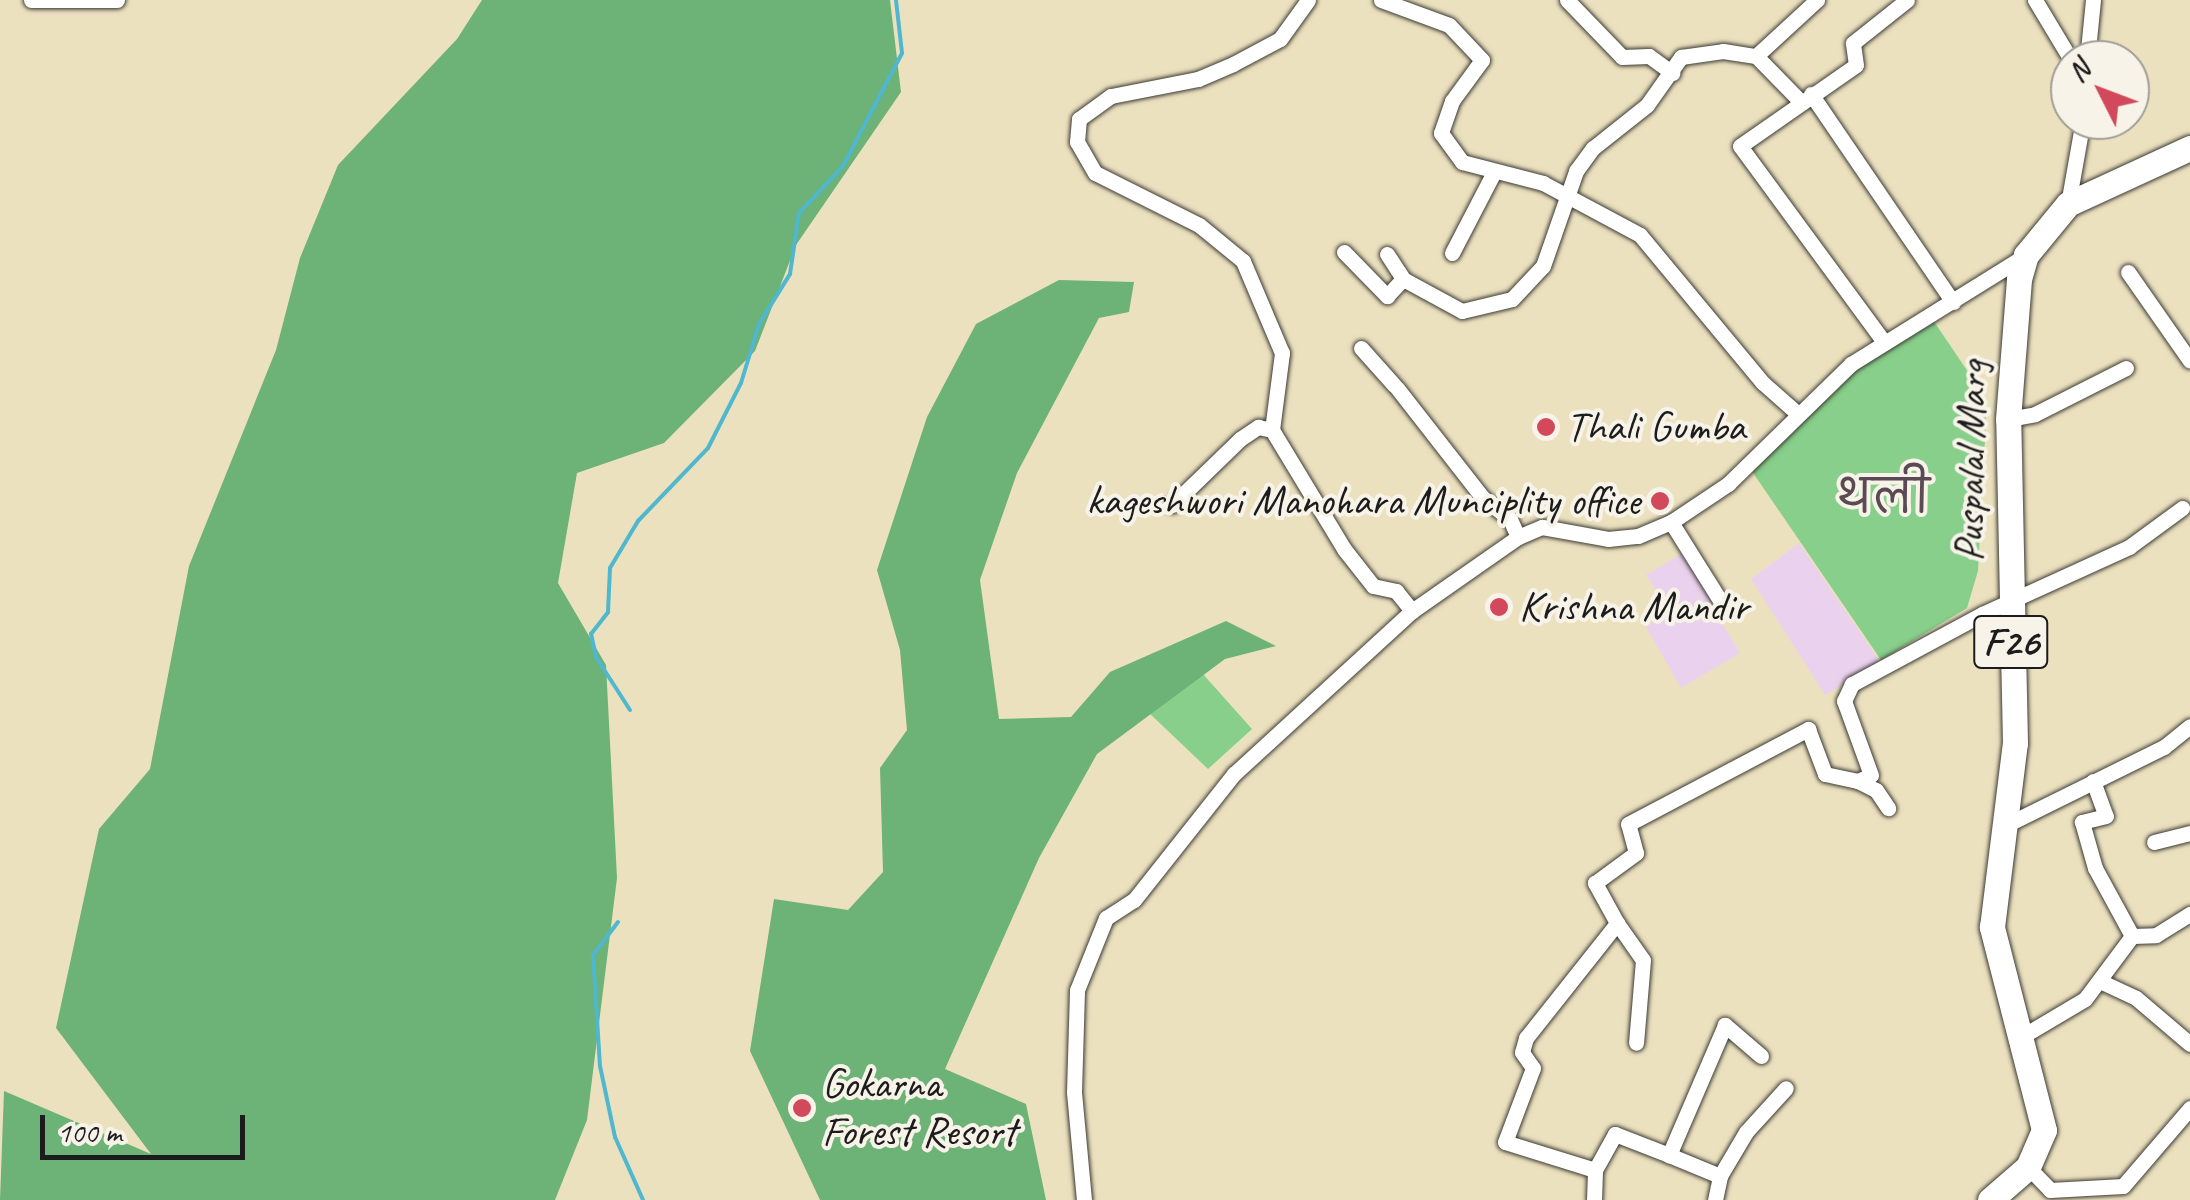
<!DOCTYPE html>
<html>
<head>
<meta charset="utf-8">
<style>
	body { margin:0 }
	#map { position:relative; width:2190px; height:1200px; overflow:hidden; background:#ece1bf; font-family:Caveat,"Playpen Sans Deva",sans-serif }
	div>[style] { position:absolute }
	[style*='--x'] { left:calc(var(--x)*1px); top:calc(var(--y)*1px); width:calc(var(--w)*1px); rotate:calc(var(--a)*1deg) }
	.built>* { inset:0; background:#ead1ed }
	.green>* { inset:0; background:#87cf8a }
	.forest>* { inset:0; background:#6db276 }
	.stream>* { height:4px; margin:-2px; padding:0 2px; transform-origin:2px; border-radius:2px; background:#4fb7ce }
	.roads { filter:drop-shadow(0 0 2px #3b3a34) drop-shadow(0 0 2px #3b3a34) }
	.street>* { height:15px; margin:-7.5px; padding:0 7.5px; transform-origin:7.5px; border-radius:7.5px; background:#fff }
	.primary>* { height:25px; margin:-12.5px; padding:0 12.5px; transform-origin:12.5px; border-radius:12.5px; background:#fff }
	.dots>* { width:28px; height:28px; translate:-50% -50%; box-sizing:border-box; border:5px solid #f7f3e8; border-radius:50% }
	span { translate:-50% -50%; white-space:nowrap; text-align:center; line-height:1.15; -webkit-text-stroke:8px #f7f3e8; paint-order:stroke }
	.shield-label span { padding:2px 8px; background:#f7f3e8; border:2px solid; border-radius:8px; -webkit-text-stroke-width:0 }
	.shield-label { font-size:40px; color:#1c1c1c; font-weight:700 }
	.poi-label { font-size:42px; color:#1c1c1c }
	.left { translate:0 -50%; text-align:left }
	.right { translate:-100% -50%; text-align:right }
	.street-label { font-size:42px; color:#1c1c1c }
	.neighbourhood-label { font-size:45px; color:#5a4a53 }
	.north { position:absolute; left:2050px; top:40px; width:100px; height:100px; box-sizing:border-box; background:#f7f3e8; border:2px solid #9f9d96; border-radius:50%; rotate:312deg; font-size:28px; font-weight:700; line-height:40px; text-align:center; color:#1c1c1c }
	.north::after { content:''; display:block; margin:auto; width:35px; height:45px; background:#d1495b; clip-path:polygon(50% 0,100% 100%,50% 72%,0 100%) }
	.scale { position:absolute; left:40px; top:1115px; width:205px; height:45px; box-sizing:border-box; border:5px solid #1c1c1c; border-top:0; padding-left:12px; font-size:30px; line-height:35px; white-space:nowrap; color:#1c1c1c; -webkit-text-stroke:8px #f7f3e8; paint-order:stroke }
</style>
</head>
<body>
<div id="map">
	<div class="built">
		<div style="clip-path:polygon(1799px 543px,1880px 662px,1825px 695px,1751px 579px)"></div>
		<div style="clip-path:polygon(1688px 550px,1726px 613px,1719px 618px,1740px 653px,1681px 688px,1646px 627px,1668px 611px,1646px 575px)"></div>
	</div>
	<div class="green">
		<div style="clip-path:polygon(1933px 320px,1987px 400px,1978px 571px,1967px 608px,1881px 660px,1747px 464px,1880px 350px)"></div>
		<div style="clip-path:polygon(1202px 673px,1252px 729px,1208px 769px,1147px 711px)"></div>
	</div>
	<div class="forest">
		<div style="clip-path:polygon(482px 0,890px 0,901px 92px,796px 245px,755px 351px,664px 443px,577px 473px,558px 583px,606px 665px,617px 878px,587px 1120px,555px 1200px,0 1200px,4px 1091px,151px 1154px,56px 1028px,99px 829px,150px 769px,189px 566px,276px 350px,300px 258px,338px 165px,457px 39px)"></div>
		<div style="clip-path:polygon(1059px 280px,1134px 282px,1129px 312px,1099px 318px,1017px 473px,980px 580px,999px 719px,1071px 717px,1110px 672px,1226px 621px,1276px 646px,1225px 659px,1097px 754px,1039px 858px,945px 1069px,1026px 1104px,1046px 1200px,820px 1200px,750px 1051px,774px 899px,848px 910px,883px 872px,880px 768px,907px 730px,900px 650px,877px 570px,927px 417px,976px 324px)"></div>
	</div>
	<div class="stream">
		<div style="--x:630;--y:710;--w:63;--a:-122.7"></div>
		<div style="--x:596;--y:657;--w:24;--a:-102"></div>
		<div style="--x:591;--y:634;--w:28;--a:-52"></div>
		<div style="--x:608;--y:612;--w:44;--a:-87.4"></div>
		<div style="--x:610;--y:568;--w:55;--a:-59.2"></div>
		<div style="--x:638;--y:521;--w:101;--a:-46.2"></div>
		<div style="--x:708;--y:448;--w:73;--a:-63.1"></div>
		<div style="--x:741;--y:383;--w:62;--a:-73"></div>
		<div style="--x:759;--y:324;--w:59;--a:-58.2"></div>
		<div style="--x:790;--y:274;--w:62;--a:-81.6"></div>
		<div style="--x:799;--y:213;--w:64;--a:-46.9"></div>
		<div style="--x:843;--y:166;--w:127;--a:-62.4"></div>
		<div style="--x:902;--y:53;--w:53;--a:-96.5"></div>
		<div style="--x:618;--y:922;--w:41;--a:127.1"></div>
		<div style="--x:593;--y:955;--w:111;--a:86.4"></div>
		<div style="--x:600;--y:1066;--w:73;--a:78.1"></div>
		<div style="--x:615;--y:1137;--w:69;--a:66"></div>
	</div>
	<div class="roads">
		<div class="street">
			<div style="--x:31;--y:0;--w:86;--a:0"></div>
			<div style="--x:1381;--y:0;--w:72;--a:20.2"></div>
			<div style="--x:1449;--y:25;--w:48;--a:46.7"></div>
			<div style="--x:1482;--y:60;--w:51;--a:126.2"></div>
			<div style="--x:1452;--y:101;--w:34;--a:109"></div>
			<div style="--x:1441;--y:133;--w:36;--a:54"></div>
			<div style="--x:1462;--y:162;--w:84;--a:14.5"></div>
			<div style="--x:1543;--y:183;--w:110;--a:28.2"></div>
			<div style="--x:1640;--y:235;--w:192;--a:50.3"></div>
			<div style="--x:1763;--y:383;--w:47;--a:41.5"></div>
			<div style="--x:1567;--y:0;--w:79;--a:46"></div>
			<div style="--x:1622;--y:57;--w:27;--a:-2"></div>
			<div style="--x:1649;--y:56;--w:29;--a:36"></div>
			<div style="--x:2035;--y:0;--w:70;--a:59"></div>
			<div style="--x:1756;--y:56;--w:83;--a:-42.6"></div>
			<div style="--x:2087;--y:60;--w:60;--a:-84.3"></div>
			<div style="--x:1811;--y:94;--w:252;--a:55.7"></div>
			<div style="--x:2068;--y:204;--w:85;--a:-79.9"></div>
			<div style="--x:1344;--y:252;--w:62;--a:45.7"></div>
			<div style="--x:1387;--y:296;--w:23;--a:-47"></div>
			<div style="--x:1403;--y:279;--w:67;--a:28.5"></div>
			<div style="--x:1462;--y:311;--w:51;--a:-13.5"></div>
			<div style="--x:1512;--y:299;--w:45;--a:-46.8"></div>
			<div style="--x:1543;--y:266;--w:101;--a:-70.8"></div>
			<div style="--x:1576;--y:171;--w:29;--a:-54"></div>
			<div style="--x:1593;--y:148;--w:69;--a:-38.5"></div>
			<div style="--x:1647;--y:105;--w:59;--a:-54.7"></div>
			<div style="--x:1681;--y:57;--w:42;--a:-8.1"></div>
			<div style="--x:1723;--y:51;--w:33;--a:9"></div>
			<div style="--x:1756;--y:56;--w:63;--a:45.6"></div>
			<div style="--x:1452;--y:253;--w:91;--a:-62.6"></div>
			<div style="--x:1387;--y:254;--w:30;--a:57"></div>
			<div style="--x:2128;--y:272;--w:108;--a:55.1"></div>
			<div style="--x:1884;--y:342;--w:243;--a:-126.3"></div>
			<div style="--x:1740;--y:146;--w:141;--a:-34.9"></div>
			<div style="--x:1856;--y:65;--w:22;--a:-98"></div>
			<div style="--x:1853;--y:43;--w:69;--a:-38.5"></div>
			<div style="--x:1361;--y:348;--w:50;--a:48.3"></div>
			<div style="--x:1397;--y:388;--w:140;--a:52"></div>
			<div style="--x:1483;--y:498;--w:34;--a:38"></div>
			<div style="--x:1510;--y:519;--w:20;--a:66"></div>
			<div style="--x:2008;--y:419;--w:27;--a:-10"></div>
			<div style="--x:2035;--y:414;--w:102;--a:-26.8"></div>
			<div style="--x:1272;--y:430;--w:78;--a:-82.6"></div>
			<div style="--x:1282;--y:353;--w:100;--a:-113"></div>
			<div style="--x:1243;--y:261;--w:57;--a:-140.7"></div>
			<div style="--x:1199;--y:225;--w:116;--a:-153.4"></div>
			<div style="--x:1095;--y:173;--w:36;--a:-120"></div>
			<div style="--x:1077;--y:142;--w:23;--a:-85"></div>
			<div style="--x:1079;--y:119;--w:39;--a:-36"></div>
			<div style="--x:1111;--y:96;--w:89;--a:-11.1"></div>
			<div style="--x:1198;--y:79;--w:38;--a:-23"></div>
			<div style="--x:1233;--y:64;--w:53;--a:-28"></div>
			<div style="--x:1280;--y:39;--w:48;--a:-54.3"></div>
			<div style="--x:1172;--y:505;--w:95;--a:-44.1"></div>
			<div style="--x:1240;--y:439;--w:22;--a:-34"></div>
			<div style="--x:1258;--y:427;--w:14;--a:12"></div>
			<div style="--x:1272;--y:430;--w:139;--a:58.8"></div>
			<div style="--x:1344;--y:549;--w:47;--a:51.9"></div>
			<div style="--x:1373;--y:586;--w:24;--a:12"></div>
			<div style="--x:1396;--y:591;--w:26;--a:51"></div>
			<div style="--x:1671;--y:522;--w:94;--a:58"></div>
			<div style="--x:1858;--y:781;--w:20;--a:27"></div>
			<div style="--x:1876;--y:790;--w:22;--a:56"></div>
			<div style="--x:2093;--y:781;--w:37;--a:70"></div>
			<div style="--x:2106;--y:816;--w:25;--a:166"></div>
			<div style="--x:2082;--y:822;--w:48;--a:74.2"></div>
			<div style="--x:2095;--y:868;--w:77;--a:61.4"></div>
			<div style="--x:2132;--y:936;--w:24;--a:-2"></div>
			<div style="--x:2156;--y:935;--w:40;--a:-32"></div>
			<div style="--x:2006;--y:825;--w:176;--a:-26.3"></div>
			<div style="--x:2164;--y:747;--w:33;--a:-39"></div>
			<div style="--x:2154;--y:842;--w:37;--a:-14"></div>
			<div style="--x:1617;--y:923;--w:45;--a:54.9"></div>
			<div style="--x:1643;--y:960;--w:83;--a:94.8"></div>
			<div style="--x:2104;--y:983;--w:35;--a:25"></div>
			<div style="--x:2136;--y:998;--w:71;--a:40.4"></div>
			<div style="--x:2021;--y:1037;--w:74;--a:-30.7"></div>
			<div style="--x:2085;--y:999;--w:79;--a:-53.3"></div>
			<div style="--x:1761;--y:1056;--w:48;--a:-139.3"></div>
			<div style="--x:1725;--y:1025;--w:142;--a:113.3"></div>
			<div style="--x:1669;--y:1155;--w:58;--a:-158.7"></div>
			<div style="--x:1615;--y:1134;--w:41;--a:119.1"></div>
			<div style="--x:1595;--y:1170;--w:94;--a:-162.7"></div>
			<div style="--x:1505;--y:1142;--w:79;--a:-69.3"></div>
			<div style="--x:1533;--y:1068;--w:19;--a:-125"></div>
			<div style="--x:1522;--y:1052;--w:15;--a:-74"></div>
			<div style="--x:1526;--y:1038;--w:147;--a:-51.6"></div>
			<div style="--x:1617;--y:923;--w:46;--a:-118.8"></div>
			<div style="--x:1595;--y:883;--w:51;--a:-36.2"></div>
			<div style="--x:1636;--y:853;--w:30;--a:-105"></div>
			<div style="--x:1628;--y:824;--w:204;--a:-27.8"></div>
			<div style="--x:1808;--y:729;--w:48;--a:69.3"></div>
			<div style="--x:1825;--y:774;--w:34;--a:12"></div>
			<div style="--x:1858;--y:781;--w:14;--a:-25"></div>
			<div style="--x:1871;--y:775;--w:79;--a:-110"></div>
			<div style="--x:1844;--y:701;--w:19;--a:-65"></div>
			<div style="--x:1852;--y:684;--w:148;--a:-28.3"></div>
			<div style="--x:1982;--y:614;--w:162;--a:-24.5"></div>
			<div style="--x:2129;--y:547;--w:66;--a:-36.3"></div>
			<div style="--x:1669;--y:1155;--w:55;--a:22.4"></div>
			<div style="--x:1720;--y:1176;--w:51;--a:-59.4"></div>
			<div style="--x:1746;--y:1132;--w:59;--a:-47.7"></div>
			<div style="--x:2028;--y:1167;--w:32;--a:46"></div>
			<div style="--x:2050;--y:1190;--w:73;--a:-3.1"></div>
			<div style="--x:2123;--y:1186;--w:103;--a:-49.3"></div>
			<div style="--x:1084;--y:1200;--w:108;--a:-95.3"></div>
			<div style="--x:1074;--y:1092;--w:102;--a:-88.3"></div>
			<div style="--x:1077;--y:990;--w:78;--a:-68.1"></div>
			<div style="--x:1106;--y:918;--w:33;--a:-33"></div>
			<div style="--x:1134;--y:900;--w:161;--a:-51.6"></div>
			<div style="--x:1234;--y:774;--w:241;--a:-42.5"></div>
			<div style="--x:1412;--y:611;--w:129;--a:-34.9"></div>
			<div style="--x:1518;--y:537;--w:26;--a:-23"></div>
			<div style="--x:1542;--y:527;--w:67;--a:10.3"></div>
			<div style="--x:1608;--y:539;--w:30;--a:-6"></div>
			<div style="--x:1638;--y:536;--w:36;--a:-23"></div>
			<div style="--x:1671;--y:522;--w:69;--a:-33.7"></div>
			<div style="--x:1728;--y:484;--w:172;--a:-44.3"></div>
			<div style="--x:1851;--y:364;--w:206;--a:-31.9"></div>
			<div style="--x:1594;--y:1200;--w:30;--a:-88"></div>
			<div style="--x:1715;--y:1200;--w:25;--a:-78"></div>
		</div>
		<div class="primary">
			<div style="--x:1990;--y:1200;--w:50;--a:-41"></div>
			<div style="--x:2028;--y:1167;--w:40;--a:-66.6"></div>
			<div style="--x:2044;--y:1130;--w:210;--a:-104.4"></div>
			<div style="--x:1992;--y:927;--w:185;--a:-82.9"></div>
			<div style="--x:2015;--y:743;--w:324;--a:-91.2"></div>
			<div style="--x:2008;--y:419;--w:140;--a:-85.5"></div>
			<div style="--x:2019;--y:279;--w:25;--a:-74"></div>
			<div style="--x:2026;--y:255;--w:66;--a:-50.5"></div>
			<div style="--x:2068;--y:204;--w:134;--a:-24.7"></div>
		</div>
	</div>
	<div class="dots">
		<div style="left:1546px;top:427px;background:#d1495b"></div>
		<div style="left:1660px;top:501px;background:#d1495b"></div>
		<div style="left:1499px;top:607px;background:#d1495b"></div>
		<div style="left:802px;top:1108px;background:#d1495b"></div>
	</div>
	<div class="shield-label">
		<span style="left:2011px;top:642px">F26</span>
	</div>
	<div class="poi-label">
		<span class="left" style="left:1566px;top:427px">Thali Gumba</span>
		<span class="right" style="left:1640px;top:501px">kageshwori Manohara Munciplity office</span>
		<span class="left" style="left:1519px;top:607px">Krishna Mandir</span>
		<span class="left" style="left:822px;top:1108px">Gokarna<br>Forest Resort</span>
	</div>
	<div class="street-label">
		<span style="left:1971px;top:461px;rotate:-89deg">Puspalal Marg</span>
	</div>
	<div class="neighbourhood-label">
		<span style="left:1883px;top:498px">थली</span>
	</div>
	<div class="north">N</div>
	<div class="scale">100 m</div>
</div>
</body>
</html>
